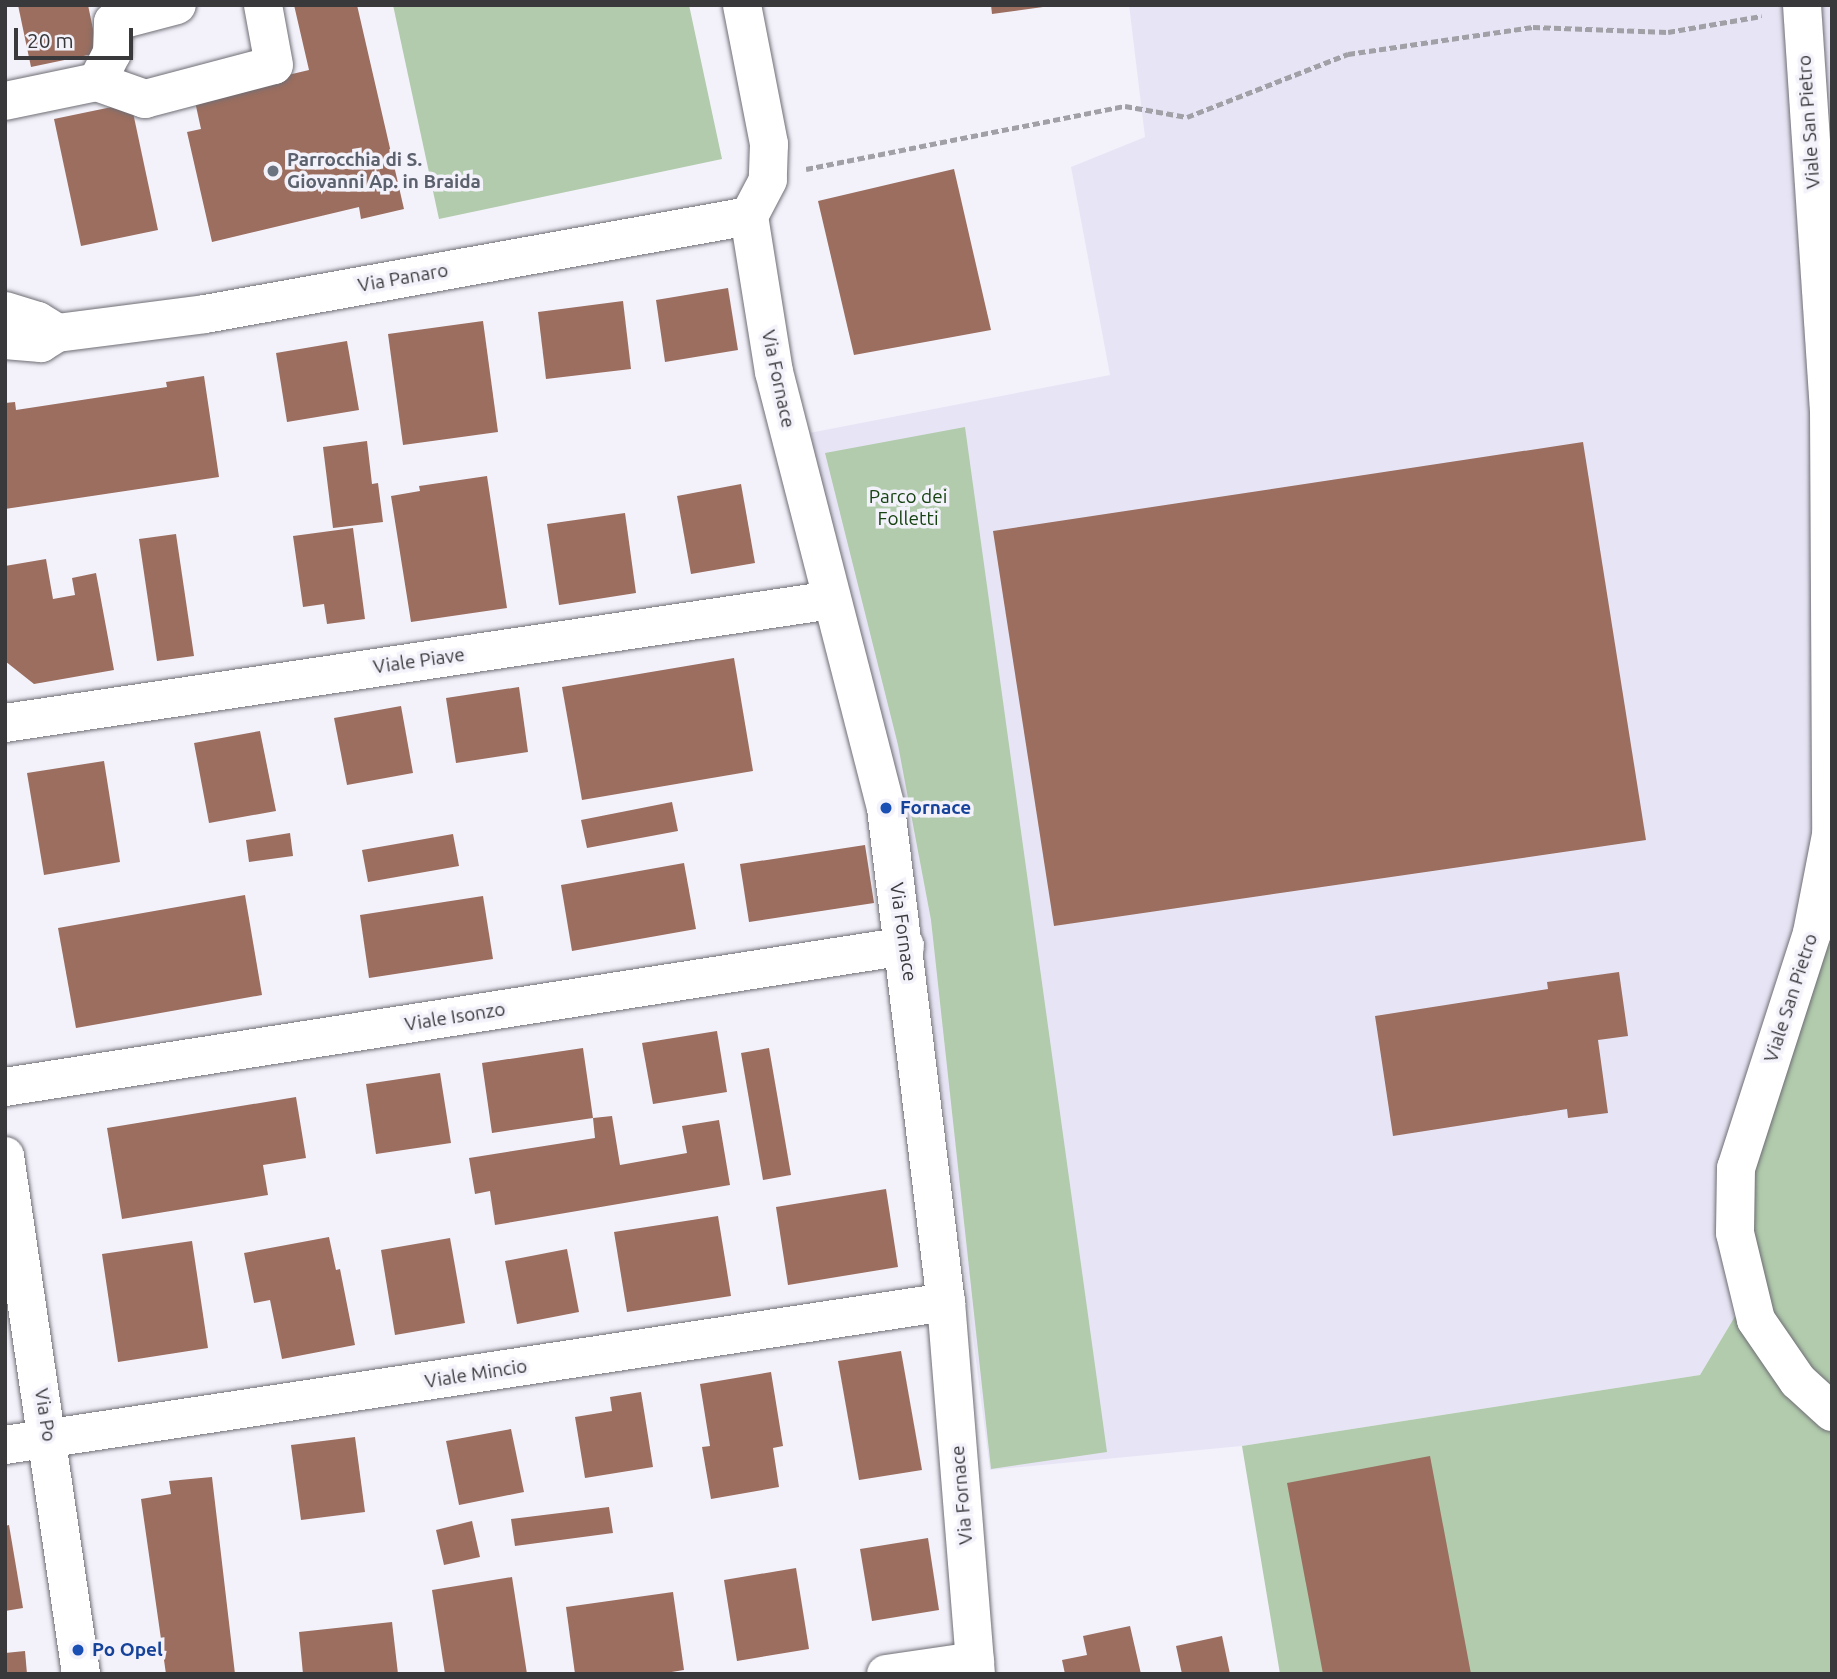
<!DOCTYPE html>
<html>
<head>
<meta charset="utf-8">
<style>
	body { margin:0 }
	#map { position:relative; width:1837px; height:1679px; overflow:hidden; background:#f3f2fb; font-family:Ubuntu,sans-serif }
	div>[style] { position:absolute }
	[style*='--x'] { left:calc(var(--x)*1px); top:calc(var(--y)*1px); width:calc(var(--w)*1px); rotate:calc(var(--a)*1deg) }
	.built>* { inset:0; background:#e7e5f5 }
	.green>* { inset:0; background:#b1cbac }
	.building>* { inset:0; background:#9b6e5f }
	.path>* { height:4.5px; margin-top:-2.25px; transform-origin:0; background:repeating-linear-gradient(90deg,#a1a0a7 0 7px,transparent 0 10.5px) }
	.roads { filter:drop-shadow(0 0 2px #6f6e75) drop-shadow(0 0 2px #6f6e75) }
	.minor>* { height:38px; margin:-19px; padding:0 19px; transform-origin:19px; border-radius:19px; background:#fff }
	.dots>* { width:19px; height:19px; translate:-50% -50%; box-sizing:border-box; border:4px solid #f3f2fb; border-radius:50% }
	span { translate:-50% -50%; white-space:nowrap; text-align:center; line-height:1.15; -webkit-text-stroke:7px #f3f2fb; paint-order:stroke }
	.street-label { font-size:19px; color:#39393c }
	.worship-label { font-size:19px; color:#5b616d; font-weight:700 }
	.left { translate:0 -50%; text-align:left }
	.park-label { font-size:19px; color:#174211 }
	.transit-label { font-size:19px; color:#164399; font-weight:700 }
	.frame { position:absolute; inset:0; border:7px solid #39393c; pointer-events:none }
	.scale { position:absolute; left:14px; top:28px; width:119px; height:32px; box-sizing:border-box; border:4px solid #39393c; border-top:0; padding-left:9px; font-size:21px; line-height:24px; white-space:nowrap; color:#39393c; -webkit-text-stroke:5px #f3f2fb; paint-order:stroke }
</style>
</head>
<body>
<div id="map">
	<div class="built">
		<div style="clip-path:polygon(1129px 5px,1832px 5px,1832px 847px,1743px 1303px,1700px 1375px,1242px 1446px,990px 1470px,907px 822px,809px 433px,1110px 375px,1071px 167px,1145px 137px)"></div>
	</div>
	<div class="green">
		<div style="clip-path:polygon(393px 5px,689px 5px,722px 159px,439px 219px)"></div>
		<div style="clip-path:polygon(965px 427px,1107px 1452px,991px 1469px,931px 920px,898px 745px,825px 453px)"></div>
		<div style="clip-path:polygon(1832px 847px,1832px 1674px,1280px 1674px,1242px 1446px,1700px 1375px,1743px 1303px,1757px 1125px)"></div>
	</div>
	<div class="building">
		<div style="clip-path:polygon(18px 5px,88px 5px,98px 53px,31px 67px)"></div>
		<div style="clip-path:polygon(294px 5px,357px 5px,404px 209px,361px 219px,359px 207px,212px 242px,187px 132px,201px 129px,194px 97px,309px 70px)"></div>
		<div style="clip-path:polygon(991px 5px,1043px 5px,1043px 7px,992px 14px)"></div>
		<div style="clip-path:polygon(131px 103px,158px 230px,81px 246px,54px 119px)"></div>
		<div style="clip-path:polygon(954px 169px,991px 330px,854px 355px,818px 201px)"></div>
		<div style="clip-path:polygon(728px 288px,738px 350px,665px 362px,656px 300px)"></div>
		<div style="clip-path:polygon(623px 301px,631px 369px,546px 379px,538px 312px)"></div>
		<div style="clip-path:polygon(483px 321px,498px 432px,403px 445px,388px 334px)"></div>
		<div style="clip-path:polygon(347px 341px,359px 410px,287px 422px,276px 353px)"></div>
		<div style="clip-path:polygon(204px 376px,219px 477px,5px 509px,5px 403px,15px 402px,16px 410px,167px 387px,166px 382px)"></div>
		<div style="clip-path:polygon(367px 441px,372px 484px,378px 483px,383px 522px,333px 528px,323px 447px)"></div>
		<div style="clip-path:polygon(1583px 442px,1646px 840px,1054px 926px,993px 531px)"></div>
		<div style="clip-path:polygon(487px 476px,507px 608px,411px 622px,391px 496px,420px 491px,419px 486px)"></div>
		<div style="clip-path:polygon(741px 484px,755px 563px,691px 574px,677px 496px)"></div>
		<div style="clip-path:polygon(625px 513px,636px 593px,559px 605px,547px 524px)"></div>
		<div style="clip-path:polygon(353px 528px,365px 619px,327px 624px,324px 604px,303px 607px,293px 536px)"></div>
		<div style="clip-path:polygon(176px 534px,194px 656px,157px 661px,139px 539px)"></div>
		<div style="clip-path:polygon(46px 559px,53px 599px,75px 595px,72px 578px,96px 573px,114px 670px,34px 684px,5px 661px,5px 566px)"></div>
		<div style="clip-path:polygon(734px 658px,753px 771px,582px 800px,562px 687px)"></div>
		<div style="clip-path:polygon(519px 687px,528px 752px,456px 763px,446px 698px)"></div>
		<div style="clip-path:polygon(401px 706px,413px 773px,347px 785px,334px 718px)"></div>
		<div style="clip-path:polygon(260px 731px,276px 811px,209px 823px,194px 743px)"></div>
		<div style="clip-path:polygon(104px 761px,120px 862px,44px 875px,27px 773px)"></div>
		<div style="clip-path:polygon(672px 802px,678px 831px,587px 848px,581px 820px)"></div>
		<div style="clip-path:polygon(290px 833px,293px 856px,249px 862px,246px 840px)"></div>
		<div style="clip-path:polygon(453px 834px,459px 866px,368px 882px,362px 850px)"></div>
		<div style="clip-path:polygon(865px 845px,874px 903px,749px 922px,740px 864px)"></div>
		<div style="clip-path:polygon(684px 863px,696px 929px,572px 951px,561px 885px)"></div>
		<div style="clip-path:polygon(245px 895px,262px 995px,76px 1028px,58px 928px)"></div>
		<div style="clip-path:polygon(483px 896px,493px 959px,369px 978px,360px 915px)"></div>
		<div style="clip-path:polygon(1619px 972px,1628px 1036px,1598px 1040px,1608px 1113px,1568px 1118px,1567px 1109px,1393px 1136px,1375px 1016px,1548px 989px,1547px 982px)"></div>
		<div style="clip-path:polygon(717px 1031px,727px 1092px,653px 1104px,642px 1043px)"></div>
		<div style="clip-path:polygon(583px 1048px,593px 1118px,612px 1116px,620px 1165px,687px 1153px,682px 1126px,719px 1120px,730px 1185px,495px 1225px,490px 1191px,475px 1194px,469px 1158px,595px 1138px,593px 1118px,492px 1133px,482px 1063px)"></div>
		<div style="clip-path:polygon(769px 1048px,791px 1175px,763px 1180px,741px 1053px)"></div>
		<div style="clip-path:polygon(440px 1073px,451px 1143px,376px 1154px,366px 1084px)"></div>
		<div style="clip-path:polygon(296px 1097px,306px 1158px,263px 1165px,268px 1195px,122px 1219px,107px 1128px)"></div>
		<div style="clip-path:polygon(886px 1189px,898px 1267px,788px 1285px,776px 1207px)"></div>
		<div style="clip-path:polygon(718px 1216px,731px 1296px,627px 1312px,614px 1232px)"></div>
		<div style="clip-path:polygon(329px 1237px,336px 1270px,340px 1269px,355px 1345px,282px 1359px,270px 1300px,254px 1303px,244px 1253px)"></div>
		<div style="clip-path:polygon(450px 1238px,465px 1323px,395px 1335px,381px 1250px)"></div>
		<div style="clip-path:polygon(192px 1241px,208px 1348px,118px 1362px,102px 1254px)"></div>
		<div style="clip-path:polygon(567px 1249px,579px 1312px,517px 1324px,505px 1261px)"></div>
		<div style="clip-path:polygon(901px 1351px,922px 1470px,859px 1480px,838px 1361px)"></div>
		<div style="clip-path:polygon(771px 1372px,783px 1446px,773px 1448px,779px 1487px,711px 1499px,702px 1447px,710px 1446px,700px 1384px)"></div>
		<div style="clip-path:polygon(641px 1392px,653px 1467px,585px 1478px,575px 1417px,612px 1411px,610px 1397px)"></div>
		<div style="clip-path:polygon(511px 1429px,524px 1492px,459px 1505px,446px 1441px)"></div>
		<div style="clip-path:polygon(355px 1437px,365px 1512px,301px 1520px,291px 1445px)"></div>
		<div style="clip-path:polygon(1430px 1456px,1471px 1674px,1323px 1674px,1287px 1483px)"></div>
		<div style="clip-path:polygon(212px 1477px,235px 1674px,166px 1674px,141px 1499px,171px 1494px,169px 1481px)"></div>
		<div style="clip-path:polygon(609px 1507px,613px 1533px,515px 1546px,511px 1519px)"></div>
		<div style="clip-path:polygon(472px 1521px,480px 1557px,444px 1565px,436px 1530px)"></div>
		<div style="clip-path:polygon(9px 1525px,23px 1608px,5px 1611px,5px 1526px)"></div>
		<div style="clip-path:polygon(928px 1538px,939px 1610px,872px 1621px,860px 1549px)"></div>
		<div style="clip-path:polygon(796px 1568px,809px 1649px,737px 1661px,724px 1580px)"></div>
		<div style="clip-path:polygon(512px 1577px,527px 1674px,445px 1674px,432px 1590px)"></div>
		<div style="clip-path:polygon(673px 1592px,684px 1670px,659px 1674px,575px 1674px,566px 1607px)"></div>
		<div style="clip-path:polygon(392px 1622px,398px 1674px,303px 1674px,299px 1632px)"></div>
		<div style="clip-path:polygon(1130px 1626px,1141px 1674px,1065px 1674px,1062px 1660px,1087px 1655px,1083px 1636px)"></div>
		<div style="clip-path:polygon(1222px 1636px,1230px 1674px,1182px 1674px,1176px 1646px)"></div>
		<div style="clip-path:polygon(25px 1651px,27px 1674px,5px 1674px,5px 1653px)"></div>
	</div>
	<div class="path">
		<div style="--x:806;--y:169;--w:325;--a:-11.2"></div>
		<div style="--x:1125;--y:106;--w:63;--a:10.1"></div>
		<div style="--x:1187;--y:117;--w:173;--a:-21.4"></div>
		<div style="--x:1348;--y:54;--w:187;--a:-8.3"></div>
		<div style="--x:1533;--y:27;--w:135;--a:2.1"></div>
		<div style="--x:1668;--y:32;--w:95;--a:-9.7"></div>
	</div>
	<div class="roads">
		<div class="minor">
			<div style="--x:742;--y:5;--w:142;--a:79"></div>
			<div style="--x:769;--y:144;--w:36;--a:92"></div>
			<div style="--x:768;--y:180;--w:41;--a:117.8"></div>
			<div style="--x:1802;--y:5;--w:406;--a:86.2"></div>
			<div style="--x:1829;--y:410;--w:425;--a:89.7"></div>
			<div style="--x:1831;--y:835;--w:100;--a:101"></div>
			<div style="--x:1812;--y:933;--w:247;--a:107.9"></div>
			<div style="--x:1736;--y:1168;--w:65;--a:90.9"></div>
			<div style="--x:1735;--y:1233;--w:89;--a:76.4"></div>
			<div style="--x:1756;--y:1320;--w:74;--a:55.5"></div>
			<div style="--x:1798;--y:1381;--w:46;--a:42.4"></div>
			<div style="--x:97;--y:82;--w:33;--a:-63"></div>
			<div style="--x:112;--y:53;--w:31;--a:-88"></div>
			<div style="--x:113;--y:22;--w:66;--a:-14.9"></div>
			<div style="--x:5;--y:101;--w:94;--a:-11.7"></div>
			<div style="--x:97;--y:82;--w:51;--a:19.5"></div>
			<div style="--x:145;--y:99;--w:133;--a:-14.8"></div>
			<div style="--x:274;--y:65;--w:61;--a:-100.4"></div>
			<div style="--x:749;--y:216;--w:158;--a:80.9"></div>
			<div style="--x:774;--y:372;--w:450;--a:75.6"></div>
			<div style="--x:886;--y:808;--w:498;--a:83.1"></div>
			<div style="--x:946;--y:1302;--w:373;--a:85.4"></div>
			<div style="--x:5;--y:311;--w:34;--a:17"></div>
			<div style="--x:38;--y:321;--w:22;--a:32"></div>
			<div style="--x:5;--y:340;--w:36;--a:5"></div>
			<div style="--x:41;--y:343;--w:19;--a:-32"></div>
			<div style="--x:57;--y:333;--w:149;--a:-7.3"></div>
			<div style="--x:205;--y:314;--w:553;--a:-10.21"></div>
			<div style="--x:5;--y:723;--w:836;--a:-8.46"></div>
			<div style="--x:5;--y:1087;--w:911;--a:-8.9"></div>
			<div style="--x:5;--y:1156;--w:524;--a:81.65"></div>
			<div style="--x:5;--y:1445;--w:952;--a:-8.64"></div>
			<div style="--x:886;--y:1674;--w:90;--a:-8.3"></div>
		</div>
	</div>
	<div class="dots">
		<div style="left:273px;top:171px;background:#6b7280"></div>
		<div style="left:886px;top:808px;background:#1a4fb4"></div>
		<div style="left:78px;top:1650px;background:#1a4fb4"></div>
	</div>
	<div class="street-label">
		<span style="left:1809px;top:122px;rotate:-94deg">Viale San Pietro</span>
		<span style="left:403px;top:278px;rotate:-10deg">Via Panaro</span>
		<span style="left:778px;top:379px;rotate:78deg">Via Fornace</span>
		<span style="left:419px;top:661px;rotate:-8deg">Viale Piave</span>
		<span style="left:903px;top:932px;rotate:82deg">Via Fornace</span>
		<span style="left:1791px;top:998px;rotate:-72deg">Viale San Pietro</span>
		<span style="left:455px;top:1017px;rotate:-9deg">Viale Isonzo</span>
		<span style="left:476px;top:1374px;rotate:-9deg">Viale Mincio</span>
		<span style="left:45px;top:1415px;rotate:81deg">Via Po</span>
		<span style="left:962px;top:1495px;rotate:-95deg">Via Fornace</span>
	</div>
	<div class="worship-label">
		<span class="left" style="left:287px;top:171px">Parrocchia di S.<br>Giovanni Ap. in Braida</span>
	</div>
	<div class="park-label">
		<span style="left:908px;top:508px">Parco dei<br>Folletti</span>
	</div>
	<div class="transit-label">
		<span class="left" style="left:900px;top:808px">Fornace</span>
		<span class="left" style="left:92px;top:1650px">Po Opel</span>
	</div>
	<div class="frame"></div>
	<div class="scale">20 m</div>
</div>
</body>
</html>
